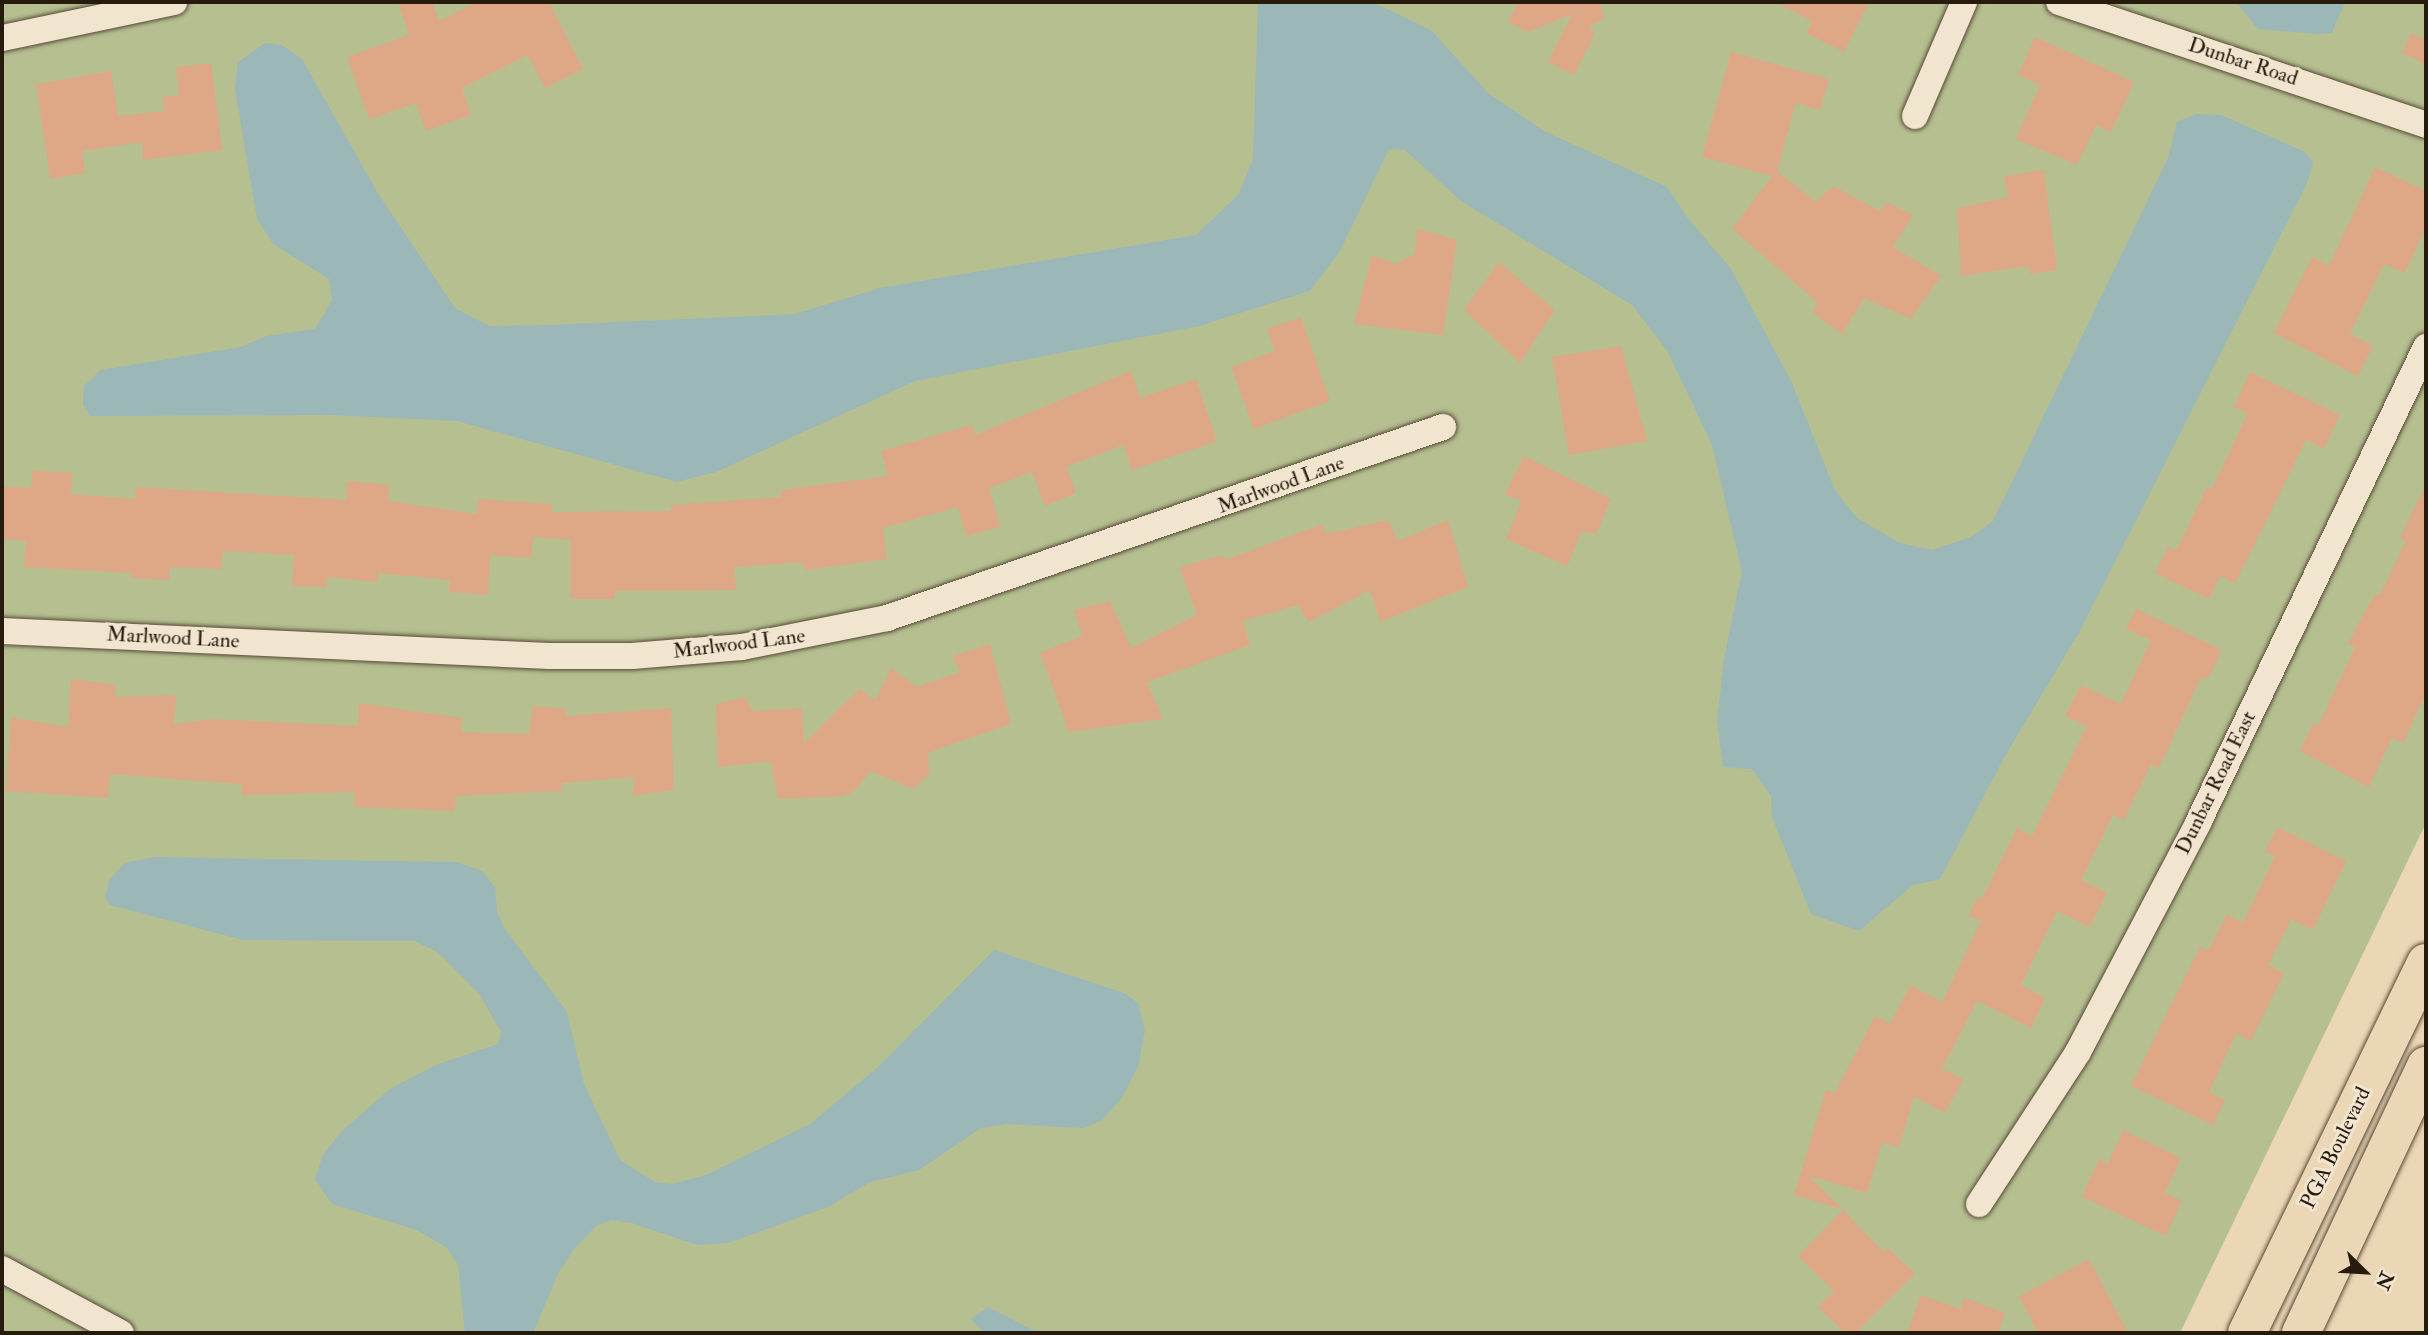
<!DOCTYPE html>
<html>
<head>
<meta charset="utf-8">
<style>
	body { margin:0 }
	#map { position:relative; width:2428px; height:1335px; overflow:hidden; background:#ebd7b6; font-family:"IM FELL Double Pica",serif }
	div>[style] { position:absolute }
	[style*='--x'] { left:calc(var(--x)*1px); top:calc(var(--y)*1px); width:calc(var(--w)*1px); rotate:calc(var(--a)*1deg) }
	.green>* { inset:0; background:#b5bf90 }
	.water>* { inset:0; background:#9cb7b8 }
	.building>* { inset:0; background:#dea887 }
	.roads { filter:drop-shadow(0 0 2px #584a38) drop-shadow(0 0 2px #584a38) }
	.minor>* { height:26px; margin:-13px; padding:0 13px; transform-origin:13px; border-radius:13px; background:#f2e5d0 }
	.primary>* { height:38px; margin:-19px; padding:0 19px; transform-origin:19px; border-radius:19px; background:#ebd7b6 }
	span { translate:-50% -50%; white-space:nowrap; text-align:center; line-height:1.15; -webkit-text-stroke:6px #f2e5d0; paint-order:stroke }
	.street-label { font-size:21px; color:#271b0e }
	.frame { position:absolute; inset:0; border:4px solid #271b0e; pointer-events:none }
	.north { position:absolute; left:2330px; top:1237px; width:70px; height:70px; -webkit-text-stroke:5px #f2e5d0; paint-order:stroke; rotate:114deg; font-size:19px; font-weight:700; line-height:28px; text-align:center; color:#271b0e }
	.north::after { content:''; display:block; margin:auto; width:24px; height:32px; background:#271b0e; clip-path:polygon(50% 0,100% 100%,50% 72%,0 100%) }
</style>
</head>
<body>
<div id="map">
	<div class="green">
		<div style="clip-path:polygon(2px 2px,2426px 2px,2426px 823px,2180px 1333px,2px 1333px)"></div>
	</div>
	<div class="water">
		<div style="clip-path:polygon(1372px 2px,1431px 30px,1488px 93px,1544px 131px,1667px 187px,1687px 217px,1731px 269px,1791px 381px,1835px 490px,1857px 518px,1900px 543px,1932px 550px,1971px 537px,1993px 521px,2168px 158px,2177px 122px,2196px 114px,2221px 115px,2305px 152px,2313px 162px,2308px 181px,2081px 629px,2005px 756px,1940px 879px,1913px 885px,1859px 931px,1811px 914px,1772px 817px,1771px 796px,1752px 769px,1723px 767px,1717px 721px,1724px 658px,1742px 572px,1712px 445px,1668px 352px,1632px 305px,1461px 201px,1405px 150px,1389px 149px,1340px 251px,1310px 291px,1199px 326px,915px 381px,716px 472px,677px 482px,457px 421px,329px 415px,90px 416px,83px 405px,84px 386px,101px 370px,241px 347px,266px 336px,315px 329px,332px 300px,329px 279px,273px 244px,257px 219px,235px 89px,238px 62px,265px 43px,282px 45px,302px 59px,377px 192px,455px 308px,489px 326px,548px 325px,795px 314px,880px 288px,1196px 235px,1239px 194px,1253px 158px,1258px 3px)"></div>
		<div style="clip-path:polygon(2236px 2px,2345px 2px,2332px 33px,2318px 34px,2258px 29px)"></div>
		<div style="clip-path:polygon(155px 857px,456px 862px,482px 871px,495px 887px,497px 911px,504px 928px,567px 1012px,584px 1084px,620px 1160px,655px 1182px,672px 1184px,706px 1175px,810px 1124px,878px 1067px,994px 950px,1124px 993px,1138px 1003px,1145px 1030px,1138px 1067px,1121px 1099px,1101px 1121px,1083px 1128px,1008px 1124px,981px 1128px,919px 1170px,870px 1182px,828px 1207px,728px 1243px,697px 1245px,632px 1223px,612px 1220px,597px 1225px,574px 1249px,558px 1274px,533px 1333px,465px 1333px,458px 1265px,447px 1248px,417px 1230px,332px 1204px,315px 1179px,323px 1155px,341px 1132px,390px 1089px,436px 1065px,498px 1044px,501px 1032px,480px 995px,439px 953px,415px 941px,243px 940px,110px 905px,105px 897px,110px 879px,125px 863px)"></div>
		<div style="clip-path:polygon(988px 1307px,1021px 1324px,1039px 1333px,984px 1333px,971px 1319px)"></div>
	</div>
	<div class="building">
		<div style="clip-path:polygon(398px 2px,432px 2px,439px 21px,477px 2px,549px 2px,583px 69px,545px 88px,528px 55px,462px 88px,471px 115px,426px 131px,416px 103px,369px 119px,347px 57px,409px 35px)"></div>
		<div style="clip-path:polygon(1518px 2px,1600px 2px,1604px 19px,1590px 25px,1594px 35px,1574px 75px,1548px 62px,1572px 14px,1528px 32px,1508px 22px)"></div>
		<div style="clip-path:polygon(1775px 2px,1869px 2px,1844px 52px,1806px 33px,1812px 21px)"></div>
		<div style="clip-path:polygon(2411px 33px,2426px 40px,2426px 64px,2402px 53px)"></div>
		<div style="clip-path:polygon(2035px 37px,2134px 82px,2111px 132px,2096px 125px,2077px 165px,2016px 139px,2040px 85px,2018px 75px)"></div>
		<div style="clip-path:polygon(1731px 52px,1829px 79px,1820px 110px,1796px 103px,1777px 171px,1816px 202px,1833px 186px,1880px 211px,1886px 202px,1913px 215px,1893px 247px,1941px 276px,1911px 319px,1864px 298px,1842px 334px,1812px 312px,1818px 303px,1732px 229px,1772px 176px,1702px 157px)"></div>
		<div style="clip-path:polygon(211px 63px,222px 150px,143px 160px,142px 142px,82px 151px,85px 173px,50px 179px,36px 84px,111px 71px,118px 116px,164px 111px,163px 97px,179px 95px,176px 67px)"></div>
		<div style="clip-path:polygon(2375px 167px,2426px 191px,2426px 227px,2405px 273px,2384px 264px,2350px 334px,2373px 346px,2358px 376px,2274px 333px,2312px 257px,2329px 266px)"></div>
		<div style="clip-path:polygon(2044px 170px,2057px 270px,2030px 274px,2028px 266px,1961px 276px,1957px 208px,2008px 197px,2004px 176px)"></div>
		<div style="clip-path:polygon(1417px 229px,1457px 240px,1443px 335px,1354px 324px,1372px 255px,1395px 264px,1415px 254px)"></div>
		<div style="clip-path:polygon(1499px 262px,1555px 310px,1520px 363px,1464px 310px)"></div>
		<div style="clip-path:polygon(1301px 317px,1330px 401px,1254px 429px,1231px 367px,1275px 351px,1267px 329px)"></div>
		<div style="clip-path:polygon(1621px 346px,1647px 441px,1569px 455px,1552px 357px)"></div>
		<div style="clip-path:polygon(1131px 371px,1140px 398px,1196px 379px,1217px 441px,1132px 470px,1123px 445px,1066px 467px,1076px 493px,1045px 506px,1032px 472px,989px 488px,1000px 527px,966px 536px,958px 507px,883px 528px,887px 559px,804px 570px,803px 562px,734px 567px,736px 590px,615px 591px,615px 599px,571px 599px,571px 540px,533px 537px,531px 558px,490px 555px,488px 595px,449px 592px,450px 580px,378px 573px,377px 582px,327px 577px,326px 587px,292px 586px,294px 555px,223px 551px,221px 569px,170px 567px,169px 580px,130px 578px,131px 573px,24px 567px,26px 541px,2px 539px,2px 486px,31px 488px,32px 470px,72px 473px,71px 494px,135px 499px,136px 487px,346px 500px,348px 481px,389px 485px,388px 501px,477px 514px,478px 499px,552px 504px,551px 512px,671px 511px,671px 505px,781px 497px,781px 490px,888px 476px,881px 451px,972px 425px,975px 435px)"></div>
		<div style="clip-path:polygon(2250px 372px,2340px 415px,2324px 449px,2306px 440px,2235px 583px,2220px 576px,2209px 599px,2155px 573px,2168px 547px,2176px 551px,2207px 487px,2212px 489px,2248px 413px,2234px 407px)"></div>
		<div style="clip-path:polygon(1524px 456px,1611px 499px,1596px 534px,1582px 531px,1567px 566px,1506px 539px,1521px 501px,1505px 494px)"></div>
		<div style="clip-path:polygon(2426px 484px,2426px 693px,2403px 743px,2392px 738px,2369px 787px,2300px 751px,2313px 723px,2318px 726px,2355px 647px,2348px 644px,2363px 614px,2376px 593px,2380px 595px,2406px 541px,2400px 538px)"></div>
		<div style="clip-path:polygon(1388px 520px,1398px 541px,1448px 520px,1468px 587px,1380px 622px,1370px 590px,1309px 622px,1297px 605px,1243px 621px,1250px 645px,1147px 682px,1163px 719px,1069px 732px,1040px 653px,1082px 636px,1074px 610px,1110px 601px,1131px 648px,1197px 615px,1179px 567px,1224px 555px,1225px 560px,1323px 524px,1326px 534px)"></div>
		<div style="clip-path:polygon(2136px 609px,2222px 650px,2208px 679px,2201px 677px,2159px 768px,2151px 764px,2124px 820px,2113px 815px,2081px 880px,2107px 893px,2090px 927px,2057px 911px,2021px 985px,2045px 998px,2031px 1028px,1977px 1001px,1942px 1069px,1963px 1079px,1945px 1113px,1914px 1097px,1899px 1147px,1882px 1142px,1867px 1193px,1809px 1176px,1842px 1209px,1794px 1195px,1826px 1090px,1835px 1093px,1875px 1016px,1890px 1024px,1910px 985px,1942px 1002px,1981px 921px,1969px 915px,1978px 897px,1982px 899px,2017px 828px,2032px 836px,2087px 726px,2065px 716px,2081px 685px,2121px 704px,2151px 640px,2126px 629px)"></div>
		<div style="clip-path:polygon(990px 644px,1011px 724px,927px 753px,930px 773px,913px 789px,871px 771px,853px 792px,843px 796px,778px 799px,771px 761px,718px 767px,716px 704px,745px 697px,753px 711px,802px 708px,804px 743px,859px 689px,876px 700px,891px 668px,917px 687px,960px 672px,953px 656px)"></div>
		<div style="clip-path:polygon(71px 679px,116px 685px,115px 697px,176px 695px,174px 724px,214px 719px,358px 726px,359px 703px,462px 718px,461px 732px,529px 734px,533px 706px,567px 709px,566px 716px,671px 708px,674px 790px,633px 796px,634px 777px,562px 783px,562px 791px,456px 796px,454px 811px,354px 807px,355px 792px,242px 795px,242px 784px,110px 774px,108px 798px,6px 791px,11px 717px,68px 727px)"></div>
		<div style="clip-path:polygon(2277px 827px,2346px 861px,2313px 930px,2291px 919px,2268px 965px,2284px 973px,2251px 1041px,2236px 1034px,2209px 1092px,2225px 1100px,2213px 1125px,2131px 1086px,2200px 947px,2208px 951px,2227px 914px,2243px 923px,2275px 856px,2265px 851px)"></div>
		<div style="clip-path:polygon(2123px 1130px,2181px 1158px,2165px 1193px,2182px 1201px,2166px 1236px,2082px 1197px,2099px 1159px,2108px 1164px)"></div>
		<div style="clip-path:polygon(1843px 1210px,1884px 1252px,1888px 1248px,1915px 1274px,1856px 1333px,1845px 1333px,1818px 1307px,1834px 1291px,1798px 1256px)"></div>
		<div style="clip-path:polygon(2089px 1259px,2128px 1333px,2038px 1333px,2019px 1296px)"></div>
		<div style="clip-path:polygon(1921px 1295px,1960px 1309px,1964px 1298px,2005px 1313px,1998px 1333px,1907px 1333px)"></div>
	</div>
	<div class="roads">
		<div class="minor">
			<div style="--x:2059;--y:2;--w:387;--a:18.5"></div>
			<div style="--x:2;--y:38;--w:176;--a:-11.8"></div>
			<div style="--x:1915;--y:116;--w:124;--a:-66.7"></div>
			<div style="--x:2;--y:631;--w:548;--a:2.62"></div>
			<div style="--x:549;--y:656;--w:83;--a:0"></div>
			<div style="--x:632;--y:656;--w:110;--a:-4.7"></div>
			<div style="--x:742;--y:647;--w:148;--a:-11.3"></div>
			<div style="--x:887;--y:618;--w:588;--a:-18.96"></div>
			<div style="--x:1979;--y:1204;--w:181;--a:-56.9"></div>
			<div style="--x:2078;--y:1052;--w:259;--a:-62.3"></div>
			<div style="--x:2198;--y:823;--w:528;--a:-64.41"></div>
			<div style="--x:2;--y:1269;--w:135;--a:28.3"></div>
		</div>
		<div class="primary">
			<div style="--x:2247;--y:1333;--w:411;--a:-64.2"></div>
			<div style="--x:2301;--y:1333;--w:295;--a:-64.9"></div>
		</div>
	</div>
	<div class="street-label">
		<span style="left:2243px;top:62px;rotate:18deg">Dunbar Road</span>
		<span style="left:1281px;top:485px;rotate:-20deg">Marlwood Lane</span>
		<span style="left:173px;top:638px;rotate:3deg">Marlwood Lane</span>
		<span style="left:739px;top:644px;rotate:-7deg">Marlwood Lane</span>
		<span style="left:2216px;top:783px;rotate:-64deg">Dunbar Road East</span>
		<span style="left:2336px;top:1148px;rotate:-64deg">PGA Boulevard</span>
	</div>
	<div class="frame"></div>
	<div class="north">N</div>
</div>
</body>
</html>
